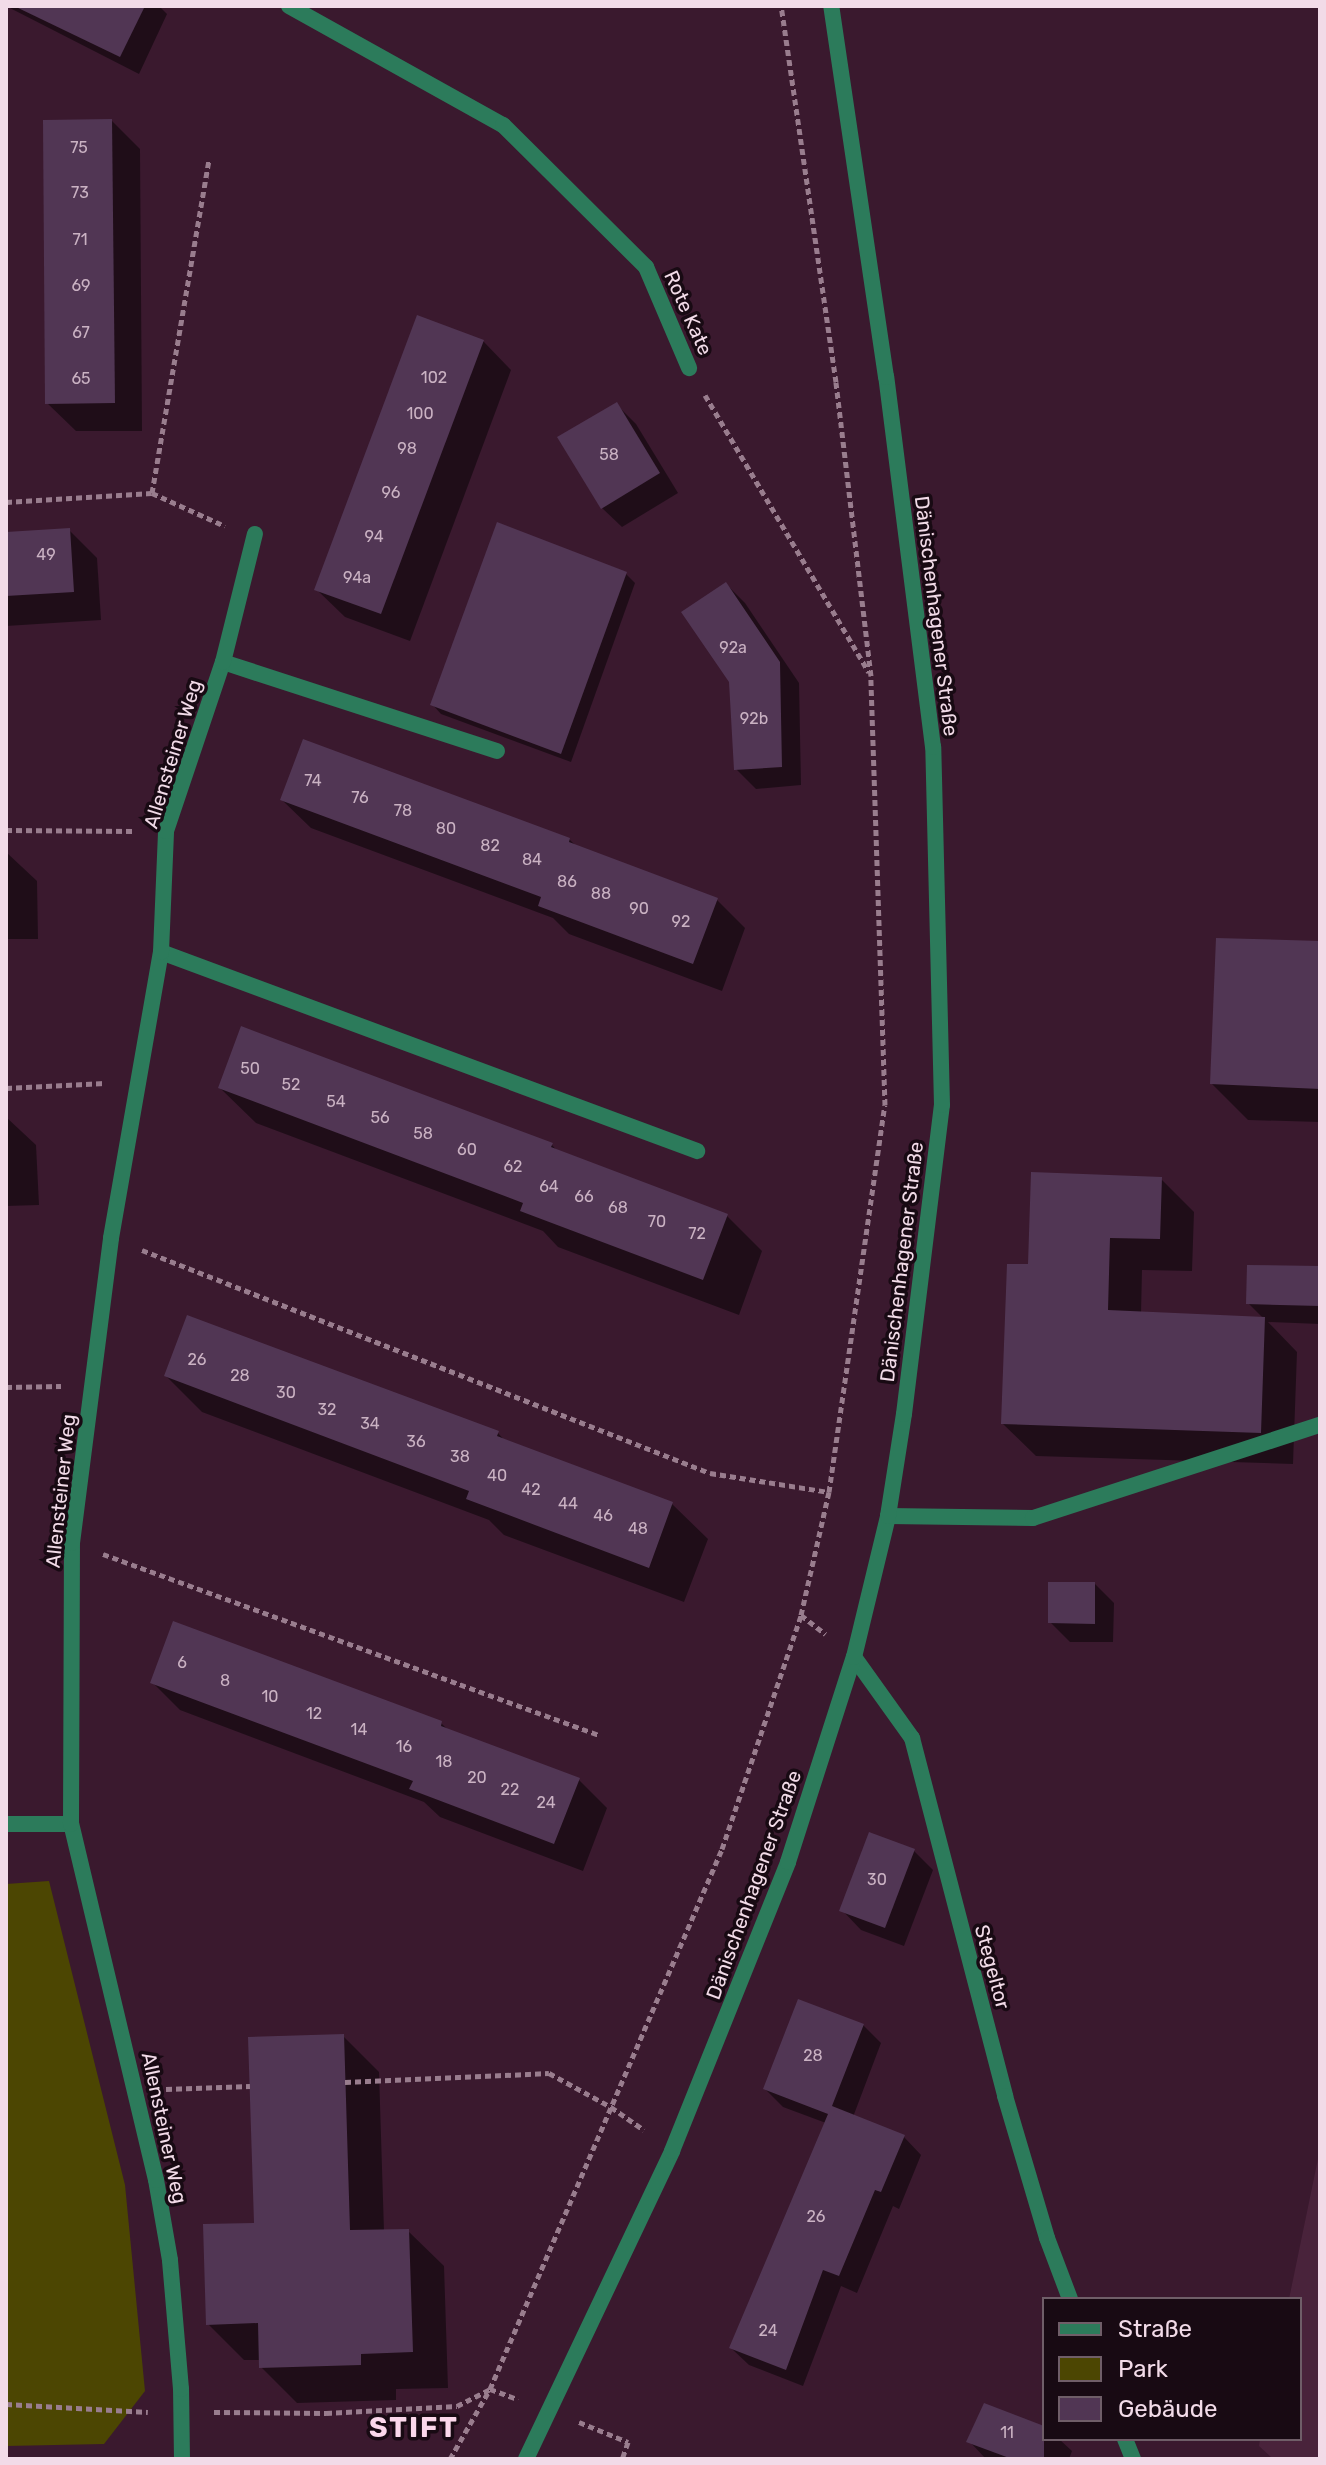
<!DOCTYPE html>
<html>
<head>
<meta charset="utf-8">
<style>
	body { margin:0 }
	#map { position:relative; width:1326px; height:2465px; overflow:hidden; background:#3a192e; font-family:Rubik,sans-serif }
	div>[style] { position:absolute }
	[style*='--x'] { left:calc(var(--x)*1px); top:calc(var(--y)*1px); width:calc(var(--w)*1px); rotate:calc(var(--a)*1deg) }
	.built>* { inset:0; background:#49233b }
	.green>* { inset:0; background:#4c4602 }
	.shadow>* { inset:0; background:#0007 }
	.building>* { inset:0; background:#513654 }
	.path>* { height:5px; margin-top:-2.5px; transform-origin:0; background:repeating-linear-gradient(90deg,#997d8e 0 6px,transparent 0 10px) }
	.lane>* { height:16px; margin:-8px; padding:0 8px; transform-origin:8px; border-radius:8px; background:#2c7b5b }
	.street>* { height:16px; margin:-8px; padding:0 8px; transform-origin:8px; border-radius:8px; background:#2c7b5b }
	span { translate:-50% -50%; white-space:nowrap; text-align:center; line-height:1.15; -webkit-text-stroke:7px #180a13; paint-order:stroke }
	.number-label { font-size:16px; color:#cab2c3 }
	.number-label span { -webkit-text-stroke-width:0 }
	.street-label { font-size:20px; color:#f2dbe8 }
	.district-label { font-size:28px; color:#fbd7eb; font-weight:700; letter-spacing:2px }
	.frame { position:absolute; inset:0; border:8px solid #f2dbe8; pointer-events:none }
	.legend { position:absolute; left:1042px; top:2297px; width:260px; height:144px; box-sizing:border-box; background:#180a13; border:2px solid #6f5e68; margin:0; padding:10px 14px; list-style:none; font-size:24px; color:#f2dbe8 }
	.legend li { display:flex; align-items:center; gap:16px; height:40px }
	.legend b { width:40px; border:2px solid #6f5e68 }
</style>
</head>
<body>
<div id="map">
	<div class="built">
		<div style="clip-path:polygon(1320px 2149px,1320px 2459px,1273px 2459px,1259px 2446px,1260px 2439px,1300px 2439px,1300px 2299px,1289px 2299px)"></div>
	</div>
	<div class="green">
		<div style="clip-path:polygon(49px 1881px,125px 2185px,145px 2391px,104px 2444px,6px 2446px,6px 1884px)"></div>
	</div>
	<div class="shadow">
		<div style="clip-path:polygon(6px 6px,159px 6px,167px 14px,139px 74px)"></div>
		<div style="clip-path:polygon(112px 121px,140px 149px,142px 431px,76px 431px,47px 403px)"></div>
		<div style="clip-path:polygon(483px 341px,511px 370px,410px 641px,345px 617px,316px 589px)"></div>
		<div style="clip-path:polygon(616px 404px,636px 424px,678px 493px,622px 527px,602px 508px)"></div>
		<div style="clip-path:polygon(69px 530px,97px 558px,101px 620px,6px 626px,6px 534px)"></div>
		<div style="clip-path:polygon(625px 573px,635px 583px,571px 762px,441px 714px,432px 704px)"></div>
		<div style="clip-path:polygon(726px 584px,745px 603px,799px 683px,801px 785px,756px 789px,736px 769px)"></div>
		<div style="clip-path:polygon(282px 800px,569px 839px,577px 847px,717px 900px,745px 928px,722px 991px,569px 934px,553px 918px,311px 828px)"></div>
		<div style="clip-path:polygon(6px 852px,37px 881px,38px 939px,6px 939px)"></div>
		<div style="clip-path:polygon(1320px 943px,1320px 1122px,1248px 1120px,1212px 1084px)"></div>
		<div style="clip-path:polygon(220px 1088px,552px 1145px,559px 1153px,726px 1215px,762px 1251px,739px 1315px,558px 1247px,543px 1231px,256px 1123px)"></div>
		<div style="clip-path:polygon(6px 1117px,36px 1145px,39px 1205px,6px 1206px)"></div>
		<div style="clip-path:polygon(1161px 1179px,1194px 1212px,1192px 1271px,1142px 1270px,1141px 1314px,1264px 1319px,1248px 1303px,1320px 1268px,1320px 1324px,1268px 1322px,1297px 1352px,1293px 1464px,1036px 1456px,1003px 1424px,1030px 1266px)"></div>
		<div style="clip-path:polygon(166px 1376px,498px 1433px,505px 1441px,672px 1504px,708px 1539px,684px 1602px,504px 1535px,489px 1520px,202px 1412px)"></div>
		<div style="clip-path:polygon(1095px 1584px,1114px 1603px,1113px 1642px,1070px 1642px,1050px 1622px)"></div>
		<div style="clip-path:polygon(152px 1682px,441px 1723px,449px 1731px,578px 1779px,607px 1808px,583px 1871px,440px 1817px,424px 1802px,180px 1710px)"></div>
		<div style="clip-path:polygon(914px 1851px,933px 1870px,904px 1946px,861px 1930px,842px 1910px)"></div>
		<div style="clip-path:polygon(863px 2025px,881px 2043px,853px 2117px,904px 2137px,921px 2155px,899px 2209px,893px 2206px,857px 2293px,841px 2286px,803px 2386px,749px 2365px,731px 2348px,826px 2123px,783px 2107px,765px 2089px)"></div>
		<div style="clip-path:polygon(343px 2036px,379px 2072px,384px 2231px,408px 2231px,444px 2266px,448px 2388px,396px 2389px,396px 2400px,297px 2403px,261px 2367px,261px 2360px,244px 2360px,208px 2324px)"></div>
		<div style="clip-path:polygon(1044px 2429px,1044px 2439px,1059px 2439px,1072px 2451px,1069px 2459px,986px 2459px,969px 2441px)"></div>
	</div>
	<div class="building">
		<div style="clip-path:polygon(14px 6px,145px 6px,120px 57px)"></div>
		<div style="clip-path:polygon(112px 119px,115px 403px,45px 404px,43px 120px)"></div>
		<div style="clip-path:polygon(417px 315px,484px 340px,381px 614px,314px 590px)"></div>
		<div style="clip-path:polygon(617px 402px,660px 473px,601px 509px,557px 437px)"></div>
		<div style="clip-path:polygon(497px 522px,627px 572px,561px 754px,430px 705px)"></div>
		<div style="clip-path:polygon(70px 528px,74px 592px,6px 596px,6px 532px)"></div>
		<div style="clip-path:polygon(726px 582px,780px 662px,782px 767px,734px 770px,729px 682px,681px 612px)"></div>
		<div style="clip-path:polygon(303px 739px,570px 838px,569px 842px,718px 898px,693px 964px,538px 906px,541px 897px,280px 800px)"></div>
		<div style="clip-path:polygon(1216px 938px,1320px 941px,1320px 1089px,1210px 1084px)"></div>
		<div style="clip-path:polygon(241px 1026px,553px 1143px,551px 1147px,728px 1214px,703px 1280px,520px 1211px,523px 1203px,218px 1088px)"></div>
		<div style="clip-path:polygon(1031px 1172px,1162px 1177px,1160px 1239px,1110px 1238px,1108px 1310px,1265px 1317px,1261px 1433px,1001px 1424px,1007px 1264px,1028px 1264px)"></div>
		<div style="clip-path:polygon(1247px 1265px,1320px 1266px,1320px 1306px,1246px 1304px)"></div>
		<div style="clip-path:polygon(187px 1315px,499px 1431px,497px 1436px,673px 1502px,649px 1568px,466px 1499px,469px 1491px,164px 1376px)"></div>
		<div style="clip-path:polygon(1048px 1582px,1095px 1582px,1095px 1624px,1048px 1623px)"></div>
		<div style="clip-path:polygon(173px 1621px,442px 1721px,441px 1726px,580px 1778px,554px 1844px,409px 1789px,413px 1781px,150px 1683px)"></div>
		<div style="clip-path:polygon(869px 1832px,915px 1849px,885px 1928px,839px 1911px)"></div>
		<div style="clip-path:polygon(798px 1999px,864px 2024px,832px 2106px,905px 2135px,881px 2192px,875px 2190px,839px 2276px,823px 2270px,786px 2370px,729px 2348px,828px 2114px,763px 2089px)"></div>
		<div style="clip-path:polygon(344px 2034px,350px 2230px,409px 2229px,413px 2352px,361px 2354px,361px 2365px,259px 2368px,258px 2323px,206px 2325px,203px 2224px,254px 2223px,248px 2037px)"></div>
		<div style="clip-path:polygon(984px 2403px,1044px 2426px,1044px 2459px,1012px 2459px,966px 2442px)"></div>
	</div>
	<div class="path">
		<div style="--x:705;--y:395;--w:322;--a:59.4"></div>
		<div style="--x:152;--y:493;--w:338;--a:-80.3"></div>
		<div style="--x:6;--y:502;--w:146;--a:-3.5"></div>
		<div style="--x:152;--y:493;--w:80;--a:24.3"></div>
		<div style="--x:6;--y:830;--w:127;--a:0.5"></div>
		<div style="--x:6;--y:1088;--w:99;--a:-2.9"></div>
		<div style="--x:142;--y:1250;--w:610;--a:21.44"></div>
		<div style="--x:710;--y:1473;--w:121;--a:9.1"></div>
		<div style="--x:6;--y:1387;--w:55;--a:-1"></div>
		<div style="--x:103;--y:1554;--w:528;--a:20.05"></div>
		<div style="--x:801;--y:1615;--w:31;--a:38"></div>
		<div style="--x:345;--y:2082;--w:204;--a:-2.5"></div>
		<div style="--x:549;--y:2073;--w:71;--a:28.7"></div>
		<div style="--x:611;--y:2107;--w:40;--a:34.9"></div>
		<div style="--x:166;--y:2089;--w:84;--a:-2"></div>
		<div style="--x:6;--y:2404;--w:142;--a:3.2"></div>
		<div style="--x:214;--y:2412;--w:112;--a:0.5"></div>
		<div style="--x:326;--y:2413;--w:131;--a:-3.1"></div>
		<div style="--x:457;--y:2406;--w:37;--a:-27"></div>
		<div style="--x:490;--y:2389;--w:30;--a:20"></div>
		<div style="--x:579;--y:2422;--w:53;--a:22.2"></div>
		<div style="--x:628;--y:2442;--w:18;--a:109"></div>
		<div style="--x:450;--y:2459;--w:81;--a:-60.3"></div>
		<div style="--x:490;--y:2389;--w:588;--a:-66.75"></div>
		<div style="--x:722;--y:1849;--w:247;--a:-71.3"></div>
		<div style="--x:801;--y:1615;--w:126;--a:-77.2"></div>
		<div style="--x:829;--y:1492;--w:391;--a:-81.8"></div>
		<div style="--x:885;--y:1105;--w:429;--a:-91.9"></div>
		<div style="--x:871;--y:676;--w:296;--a:-96.8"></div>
		<div style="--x:836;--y:382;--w:380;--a:-98.3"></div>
	</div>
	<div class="lane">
		<div style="--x:223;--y:662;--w:288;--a:18"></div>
		<div style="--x:161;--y:952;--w:572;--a:20.37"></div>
		<div style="--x:888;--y:1516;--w:145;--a:0.8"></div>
		<div style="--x:1033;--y:1518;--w:302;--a:-18"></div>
	</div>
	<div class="street">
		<div style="--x:289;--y:6;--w:245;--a:29.1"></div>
		<div style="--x:503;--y:125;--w:202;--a:44.8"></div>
		<div style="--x:646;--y:267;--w:110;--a:66.9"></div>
		<div style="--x:854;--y:1657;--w:100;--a:54.4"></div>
		<div style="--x:912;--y:1738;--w:370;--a:75.4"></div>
		<div style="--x:1005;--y:2096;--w:148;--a:73.5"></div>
		<div style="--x:1047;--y:2238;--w:65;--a:69.3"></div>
		<div style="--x:6;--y:1824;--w:65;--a:0"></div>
		<div style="--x:1125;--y:2439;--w:22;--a:68"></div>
		<div style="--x:182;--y:2459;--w:70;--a:-90.8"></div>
		<div style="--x:181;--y:2389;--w:129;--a:-94.9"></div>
		<div style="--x:170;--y:2260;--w:81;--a:-99.9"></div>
		<div style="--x:156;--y:2180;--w:366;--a:-103.4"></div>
		<div style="--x:71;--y:1824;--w:281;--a:-89.8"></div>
		<div style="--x:72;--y:1543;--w:307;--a:-82.7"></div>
		<div style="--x:111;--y:1238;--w:290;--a:-80.1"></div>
		<div style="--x:161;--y:952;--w:121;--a:-87.6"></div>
		<div style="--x:166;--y:831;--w:178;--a:-71.4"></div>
		<div style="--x:223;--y:662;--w:132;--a:-76"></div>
		<div style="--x:526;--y:2459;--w:341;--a:-64.6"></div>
		<div style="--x:672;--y:2151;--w:311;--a:-68.1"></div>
		<div style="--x:788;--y:1862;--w:215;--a:-72.2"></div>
		<div style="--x:854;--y:1657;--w:145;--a:-76.4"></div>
		<div style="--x:888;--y:1516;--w:103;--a:-81.1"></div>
		<div style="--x:904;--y:1414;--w:311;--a:-83"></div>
		<div style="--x:942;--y:1105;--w:358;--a:-91.4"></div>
		<div style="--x:933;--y:747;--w:373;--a:-97.2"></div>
		<div style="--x:886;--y:377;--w:375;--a:-98.4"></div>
	</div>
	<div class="number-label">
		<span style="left:79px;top:148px">75</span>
		<span style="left:80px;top:193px">73</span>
		<span style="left:80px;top:240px">71</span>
		<span style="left:81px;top:286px">69</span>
		<span style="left:81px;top:333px">67</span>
		<span style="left:434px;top:378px">102</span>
		<span style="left:81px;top:379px">65</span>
		<span style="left:420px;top:414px">100</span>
		<span style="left:407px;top:449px">98</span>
		<span style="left:609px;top:455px">58</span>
		<span style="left:391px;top:493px">96</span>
		<span style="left:374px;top:537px">94</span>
		<span style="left:46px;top:555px">49</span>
		<span style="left:357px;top:578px">94a</span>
		<span style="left:733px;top:648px">92a</span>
		<span style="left:754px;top:719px">92b</span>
		<span style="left:313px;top:781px">74</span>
		<span style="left:360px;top:798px">76</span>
		<span style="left:403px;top:811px">78</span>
		<span style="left:446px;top:829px">80</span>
		<span style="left:490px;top:846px">82</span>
		<span style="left:532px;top:860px">84</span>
		<span style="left:567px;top:882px">86</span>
		<span style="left:601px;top:894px">88</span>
		<span style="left:639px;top:909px">90</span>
		<span style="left:681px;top:922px">92</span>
		<span style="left:250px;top:1069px">50</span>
		<span style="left:291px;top:1085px">52</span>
		<span style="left:336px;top:1102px">54</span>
		<span style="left:380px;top:1118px">56</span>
		<span style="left:423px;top:1134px">58</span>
		<span style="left:467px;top:1150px">60</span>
		<span style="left:513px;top:1167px">62</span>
		<span style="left:549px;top:1187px">64</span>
		<span style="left:584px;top:1197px">66</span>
		<span style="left:618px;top:1208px">68</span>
		<span style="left:657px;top:1222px">70</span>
		<span style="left:697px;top:1234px">72</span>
		<span style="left:197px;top:1360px">26</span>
		<span style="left:240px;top:1376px">28</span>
		<span style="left:286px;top:1393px">30</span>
		<span style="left:327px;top:1410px">32</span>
		<span style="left:370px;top:1424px">34</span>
		<span style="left:416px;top:1442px">36</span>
		<span style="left:460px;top:1457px">38</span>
		<span style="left:497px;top:1476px">40</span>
		<span style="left:531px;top:1490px">42</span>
		<span style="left:568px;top:1504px">44</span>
		<span style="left:603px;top:1516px">46</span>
		<span style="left:638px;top:1529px">48</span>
		<span style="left:182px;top:1663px">6</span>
		<span style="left:225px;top:1681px">8</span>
		<span style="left:270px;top:1697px">10</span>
		<span style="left:314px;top:1714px">12</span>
		<span style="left:359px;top:1730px">14</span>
		<span style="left:404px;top:1747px">16</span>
		<span style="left:444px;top:1762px">18</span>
		<span style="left:477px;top:1778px">20</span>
		<span style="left:510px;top:1790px">22</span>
		<span style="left:546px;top:1803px">24</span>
		<span style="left:877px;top:1880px">30</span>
		<span style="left:813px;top:2056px">28</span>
		<span style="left:816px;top:2217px">26</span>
		<span style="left:768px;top:2331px">24</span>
		<span style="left:1007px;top:2433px">11</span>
	</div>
	<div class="street-label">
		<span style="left:688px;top:313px;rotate:66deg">Rote Kate</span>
		<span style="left:936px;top:616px;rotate:83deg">Dänischenhagener Straße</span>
		<span style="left:173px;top:754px;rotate:-73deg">Allensteiner Weg</span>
		<span style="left:902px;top:1262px;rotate:-83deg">Dänischenhagener Straße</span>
		<span style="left:61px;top:1491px;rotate:-84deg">Allensteiner Weg</span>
		<span style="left:754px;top:1885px;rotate:-70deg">Dänischenhagener Straße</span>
		<span style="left:992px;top:1967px;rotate:75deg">Stegeltor</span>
		<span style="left:164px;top:2128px;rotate:78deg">Allensteiner Weg</span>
	</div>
	<div class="district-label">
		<span style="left:414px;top:2428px">STIFT</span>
	</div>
	<div class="frame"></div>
	<ul class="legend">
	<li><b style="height:10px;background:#2c7b5b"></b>Straße</li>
	<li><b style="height:22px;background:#4c4602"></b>Park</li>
	<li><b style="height:22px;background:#513654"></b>Gebäude</li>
	</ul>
</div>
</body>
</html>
